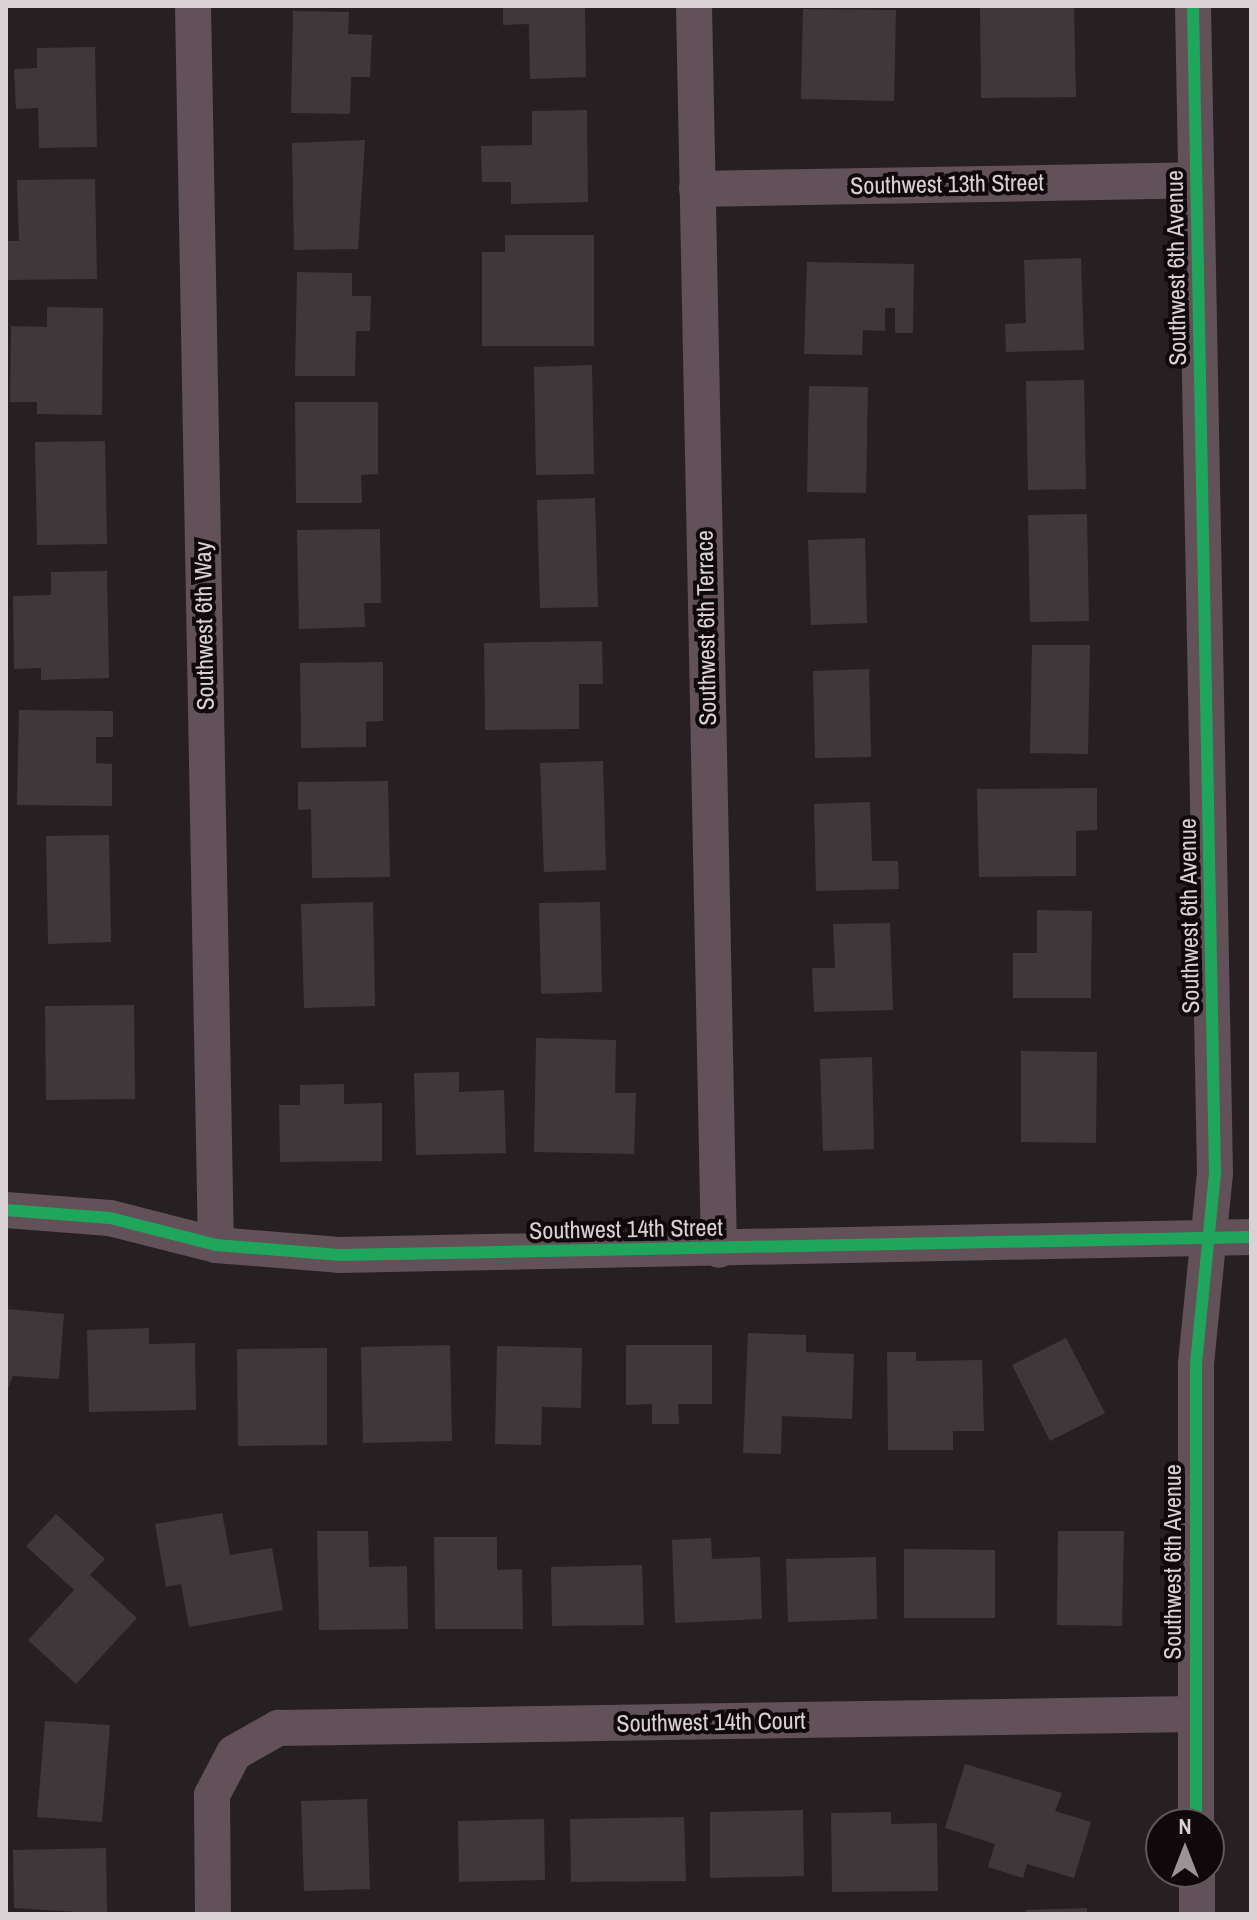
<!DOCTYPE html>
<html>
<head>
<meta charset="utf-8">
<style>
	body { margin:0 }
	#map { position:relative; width:1257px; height:1920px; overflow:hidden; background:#272023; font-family:"Archivo Narrow",sans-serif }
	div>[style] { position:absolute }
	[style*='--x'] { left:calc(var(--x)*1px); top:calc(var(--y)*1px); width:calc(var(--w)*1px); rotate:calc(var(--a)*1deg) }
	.building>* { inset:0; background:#3e383b }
	.minor>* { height:36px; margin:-18px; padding:0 18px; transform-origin:18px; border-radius:18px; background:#625159 }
	.cycleway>* { height:12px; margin:-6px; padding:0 6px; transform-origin:6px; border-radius:6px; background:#20a55d }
	span { translate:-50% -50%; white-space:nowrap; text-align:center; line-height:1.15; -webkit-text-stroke:8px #0f090c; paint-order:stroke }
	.street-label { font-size:24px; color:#dad1d5 }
	.frame { position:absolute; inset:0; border:8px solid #dad1d5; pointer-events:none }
	.north { position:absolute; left:1145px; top:1808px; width:80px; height:80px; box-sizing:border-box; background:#0f090c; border:2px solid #60595c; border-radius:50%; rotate:0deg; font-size:22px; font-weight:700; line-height:32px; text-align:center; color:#dad1d5 }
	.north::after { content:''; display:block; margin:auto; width:28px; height:36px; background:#9b9397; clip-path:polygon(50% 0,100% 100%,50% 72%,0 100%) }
</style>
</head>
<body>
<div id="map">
	<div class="building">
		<div style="clip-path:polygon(503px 6px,585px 6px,586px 77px,530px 79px,529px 24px,503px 25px)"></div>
		<div style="clip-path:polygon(1074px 7px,1076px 97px,981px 98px,980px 8px)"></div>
		<div style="clip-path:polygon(803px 9px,896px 10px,894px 101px,801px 99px)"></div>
		<div style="clip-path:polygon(293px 11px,349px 12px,348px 34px,372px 35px,370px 77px,351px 77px,350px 114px,291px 113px)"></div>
		<div style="clip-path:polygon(95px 47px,97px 147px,39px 148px,38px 108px,16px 109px,14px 69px,37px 68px,37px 48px)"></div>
		<div style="clip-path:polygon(587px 110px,588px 202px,511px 204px,511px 182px,482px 182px,481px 146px,532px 145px,532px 111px)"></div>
		<div style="clip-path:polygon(365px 140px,358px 249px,294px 250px,292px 143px)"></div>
		<div style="clip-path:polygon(95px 179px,97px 279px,6px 280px,6px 241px,19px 241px,17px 180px)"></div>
		<div style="clip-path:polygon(505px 235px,594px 235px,594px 346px,482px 346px,482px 252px,505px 252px)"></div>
		<div style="clip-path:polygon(1081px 258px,1084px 350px,1006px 352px,1005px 324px,1026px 323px,1024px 260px)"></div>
		<div style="clip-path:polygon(807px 262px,914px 264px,913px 333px,895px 333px,895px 308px,885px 308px,885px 331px,863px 330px,862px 355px,804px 354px)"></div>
		<div style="clip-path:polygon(297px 272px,352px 273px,352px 296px,371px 296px,370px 331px,356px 331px,355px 376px,295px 376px)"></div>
		<div style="clip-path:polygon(47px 307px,103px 308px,102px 415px,37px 414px,37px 402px,10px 402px,11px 326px,47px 327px)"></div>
		<div style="clip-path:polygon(592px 365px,594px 474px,536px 475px,534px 367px)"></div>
		<div style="clip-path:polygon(1084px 380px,1086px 489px,1028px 490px,1026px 381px)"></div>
		<div style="clip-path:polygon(809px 386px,868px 387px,866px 493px,807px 492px)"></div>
		<div style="clip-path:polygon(295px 402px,378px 402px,378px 474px,361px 475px,362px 503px,296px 503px)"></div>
		<div style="clip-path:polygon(105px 441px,107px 544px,37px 545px,35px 442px)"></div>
		<div style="clip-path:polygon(595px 498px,598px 607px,540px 608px,537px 500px)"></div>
		<div style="clip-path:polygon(1087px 514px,1089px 621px,1030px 622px,1028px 515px)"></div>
		<div style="clip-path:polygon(380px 529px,381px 603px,364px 603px,365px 627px,299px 629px,297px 530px)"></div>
		<div style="clip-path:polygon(865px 538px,867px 623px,811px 625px,808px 540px)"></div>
		<div style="clip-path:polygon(107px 571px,109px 678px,41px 680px,41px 668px,14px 669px,13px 596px,51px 595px,51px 572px)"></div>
		<div style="clip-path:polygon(602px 641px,603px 684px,579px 684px,579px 729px,485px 730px,484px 643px)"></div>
		<div style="clip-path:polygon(1032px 645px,1090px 645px,1088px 754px,1030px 753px)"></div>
		<div style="clip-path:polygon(383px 662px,383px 721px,366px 722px,366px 747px,301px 748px,300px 663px)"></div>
		<div style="clip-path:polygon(869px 669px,871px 757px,815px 758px,813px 671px)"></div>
		<div style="clip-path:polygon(19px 710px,113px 711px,113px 737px,96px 737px,96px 763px,112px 764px,112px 806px,17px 805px)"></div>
		<div style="clip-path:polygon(603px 761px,606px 870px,544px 872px,540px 763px)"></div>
		<div style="clip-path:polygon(388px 781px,390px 877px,312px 878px,311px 809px,298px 810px,298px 782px)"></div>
		<div style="clip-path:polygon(1097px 788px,1097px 830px,1076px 831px,1076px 876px,979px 877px,977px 789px)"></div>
		<div style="clip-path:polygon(870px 802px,872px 861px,898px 861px,899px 889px,816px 891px,814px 804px)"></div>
		<div style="clip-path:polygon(109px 835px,111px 942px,48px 944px,46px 836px)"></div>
		<div style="clip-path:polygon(373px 902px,375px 1006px,304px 1008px,301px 904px)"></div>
		<div style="clip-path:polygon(600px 902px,602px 992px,541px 994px,539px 903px)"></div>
		<div style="clip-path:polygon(1037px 910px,1092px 911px,1091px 998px,1013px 998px,1013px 953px,1037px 953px)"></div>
		<div style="clip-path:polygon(890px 923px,893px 1010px,814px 1012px,812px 968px,835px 968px,833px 924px)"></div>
		<div style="clip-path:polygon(134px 1005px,135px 1099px,46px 1100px,45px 1006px)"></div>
		<div style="clip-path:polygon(536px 1038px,616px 1040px,615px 1093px,636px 1093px,634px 1154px,534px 1152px)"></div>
		<div style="clip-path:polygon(1021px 1051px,1097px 1052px,1096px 1143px,1021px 1142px)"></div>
		<div style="clip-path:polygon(872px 1057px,874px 1149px,823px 1151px,820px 1059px)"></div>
		<div style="clip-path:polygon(459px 1072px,459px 1092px,504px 1090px,506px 1153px,416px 1155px,414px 1073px)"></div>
		<div style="clip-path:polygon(344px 1084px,344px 1104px,382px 1103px,382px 1161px,280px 1162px,279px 1105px,300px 1105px,300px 1085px)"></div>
		<div style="clip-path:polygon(6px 1309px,64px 1314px,59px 1379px,13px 1376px,6px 1393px)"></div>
		<div style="clip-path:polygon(149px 1328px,149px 1344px,195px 1343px,196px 1410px,89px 1412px,87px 1330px)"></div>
		<div style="clip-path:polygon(748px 1333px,806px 1335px,806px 1352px,854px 1354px,852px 1419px,782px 1416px,781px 1454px,743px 1453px)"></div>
		<div style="clip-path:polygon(1066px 1338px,1105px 1413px,1050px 1441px,1012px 1365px)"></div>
		<div style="clip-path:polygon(450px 1345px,452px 1441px,363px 1443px,361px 1347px)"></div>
		<div style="clip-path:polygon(626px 1345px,712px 1345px,712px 1404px,678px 1404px,679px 1424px,652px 1424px,652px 1404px,626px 1405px)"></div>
		<div style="clip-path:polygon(497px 1346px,582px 1348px,581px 1408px,542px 1407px,541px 1445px,495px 1444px)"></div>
		<div style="clip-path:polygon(327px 1348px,327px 1445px,238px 1446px,237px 1349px)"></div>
		<div style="clip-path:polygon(887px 1352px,916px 1352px,916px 1361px,982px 1360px,984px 1431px,953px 1431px,953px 1450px,888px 1450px)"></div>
		<div style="clip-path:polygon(222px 1513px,230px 1555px,272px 1548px,283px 1610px,189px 1627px,181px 1584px,166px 1587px,155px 1524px)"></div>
		<div style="clip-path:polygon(56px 1514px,105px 1559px,90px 1575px,137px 1618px,76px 1684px,28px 1640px,74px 1590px,26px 1546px)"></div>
		<div style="clip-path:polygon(317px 1531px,368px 1531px,369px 1567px,407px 1566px,408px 1629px,319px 1630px)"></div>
		<div style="clip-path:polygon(1058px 1531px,1124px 1531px,1122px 1626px,1057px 1625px)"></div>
		<div style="clip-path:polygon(434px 1537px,497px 1537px,497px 1570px,522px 1569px,523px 1629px,435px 1629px)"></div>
		<div style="clip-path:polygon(711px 1538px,712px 1559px,760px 1557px,762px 1619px,675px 1623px,672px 1540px)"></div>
		<div style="clip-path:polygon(904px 1549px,995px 1550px,995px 1618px,904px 1618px)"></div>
		<div style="clip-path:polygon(876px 1557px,877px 1619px,788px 1622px,786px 1559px)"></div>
		<div style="clip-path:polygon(642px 1565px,644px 1625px,552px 1626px,551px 1567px)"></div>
		<div style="clip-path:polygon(45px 1721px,110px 1725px,102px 1822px,37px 1817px)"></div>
		<div style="clip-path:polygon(965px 1764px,1062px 1793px,1055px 1811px,1091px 1822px,1074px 1878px,1027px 1864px,1023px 1878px,988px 1867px,995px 1844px,945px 1828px)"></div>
		<div style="clip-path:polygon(367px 1799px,370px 1889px,304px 1891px,301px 1801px)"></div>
		<div style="clip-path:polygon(803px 1810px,804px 1876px,710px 1878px,710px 1812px)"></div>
		<div style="clip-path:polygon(891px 1812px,891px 1824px,937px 1823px,938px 1891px,832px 1892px,831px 1813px)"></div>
		<div style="clip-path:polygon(684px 1817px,686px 1881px,571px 1882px,570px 1819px)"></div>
		<div style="clip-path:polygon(544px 1819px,545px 1880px,459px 1882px,458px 1821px)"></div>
		<div style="clip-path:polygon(106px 1848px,107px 1914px,14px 1908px,13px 1850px)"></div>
		<div style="clip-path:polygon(1087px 1908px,1087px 1914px,1026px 1914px,1026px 1910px)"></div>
	</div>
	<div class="minor">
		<div style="--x:193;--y:6;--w:1239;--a:88.94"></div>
		<div style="--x:694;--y:6;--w:1244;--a:88.85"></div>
		<div style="--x:1193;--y:6;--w:1167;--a:88.92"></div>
		<div style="--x:1215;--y:1173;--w:193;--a:95.7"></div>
		<div style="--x:1196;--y:1365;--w:459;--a:90"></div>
		<div style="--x:697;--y:189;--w:499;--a:-1"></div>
		<div style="--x:6;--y:1210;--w:104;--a:4.4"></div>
		<div style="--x:110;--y:1218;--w:109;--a:14.3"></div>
		<div style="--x:216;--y:1245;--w:123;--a:4.6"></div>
		<div style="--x:339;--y:1255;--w:912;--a:-1.13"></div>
		<div style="--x:1197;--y:1872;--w:42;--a:90"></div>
		<div style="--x:213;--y:1914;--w:119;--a:-90.5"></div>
		<div style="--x:212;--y:1795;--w:47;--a:-62.4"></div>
		<div style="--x:234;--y:1753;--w:51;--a:-29.6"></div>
		<div style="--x:278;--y:1728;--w:916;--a:-0.88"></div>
	</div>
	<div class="cycleway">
		<div style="--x:1193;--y:6;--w:1167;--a:88.92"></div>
		<div style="--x:1215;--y:1173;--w:193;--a:95.7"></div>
		<div style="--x:1196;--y:1365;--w:459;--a:90"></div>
		<div style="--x:6;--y:1210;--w:104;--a:4.4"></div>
		<div style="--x:110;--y:1218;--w:109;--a:14.3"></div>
		<div style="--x:216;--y:1245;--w:123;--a:4.6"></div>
		<div style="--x:339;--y:1255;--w:912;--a:-1.13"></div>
	</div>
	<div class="street-label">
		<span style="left:947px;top:184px;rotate:-1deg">Southwest 13th Street</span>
		<span style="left:1176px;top:268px;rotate:-91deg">Southwest 6th Avenue</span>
		<span style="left:204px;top:626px;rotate:-91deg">Southwest 6th Way</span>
		<span style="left:706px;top:628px;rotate:-91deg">Southwest 6th Terrace</span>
		<span style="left:1189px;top:916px;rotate:-91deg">Southwest 6th Avenue</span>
		<span style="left:626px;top:1229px;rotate:-1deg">Southwest 14th Street</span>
		<span style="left:1173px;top:1562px;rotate:-90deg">Southwest 6th Avenue</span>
		<span style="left:711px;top:1722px;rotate:-1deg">Southwest 14th Court</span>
	</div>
	<div class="frame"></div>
	<div class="north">N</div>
</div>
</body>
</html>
